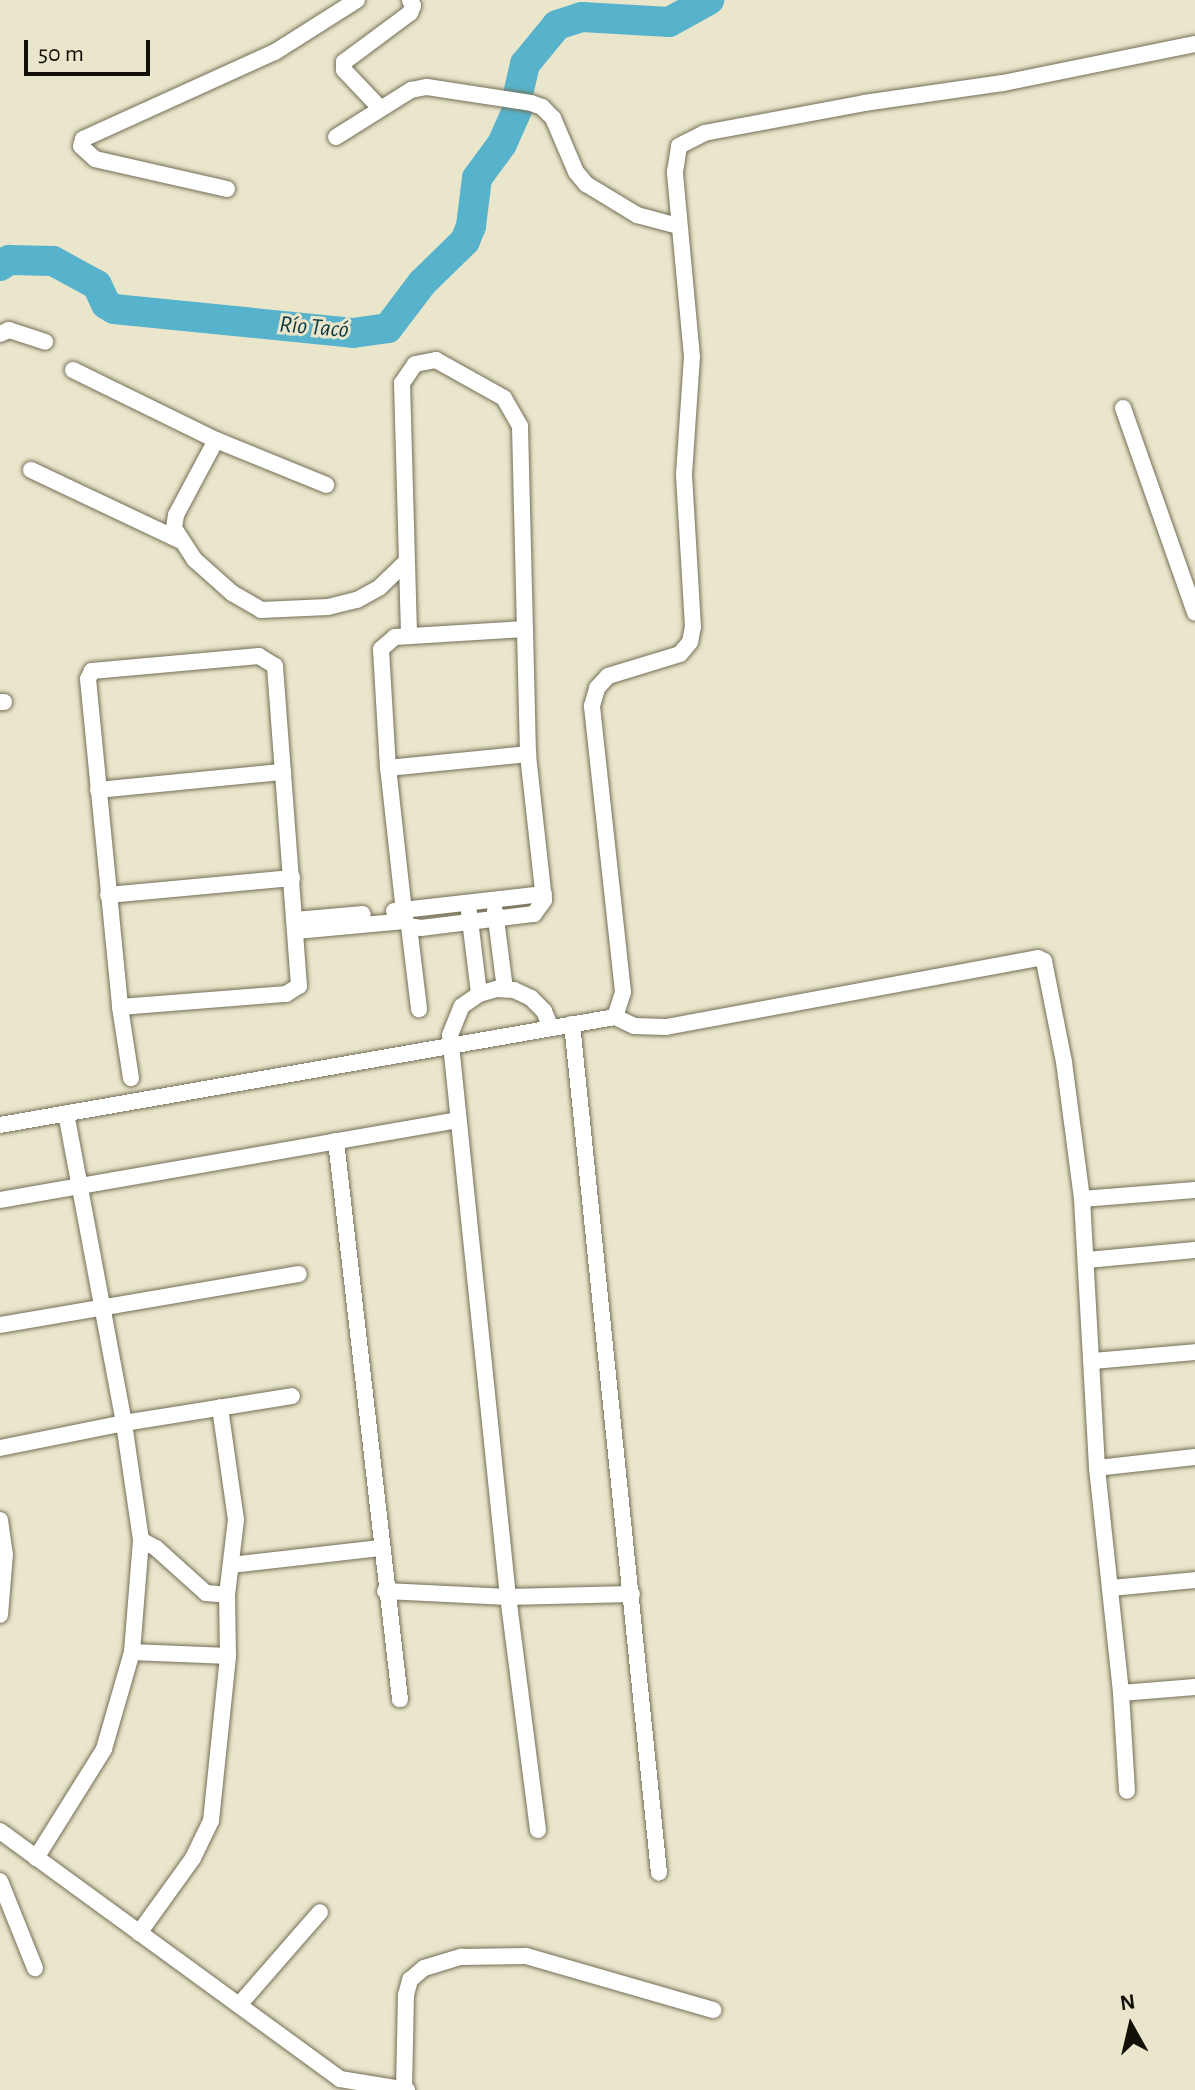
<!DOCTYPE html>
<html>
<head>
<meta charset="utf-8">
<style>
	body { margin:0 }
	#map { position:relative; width:1195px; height:2090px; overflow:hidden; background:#eae6cb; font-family:"Alegreya Sans",sans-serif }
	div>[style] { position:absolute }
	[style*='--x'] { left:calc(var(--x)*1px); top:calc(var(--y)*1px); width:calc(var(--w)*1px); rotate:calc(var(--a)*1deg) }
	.river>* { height:30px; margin:-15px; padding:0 15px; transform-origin:15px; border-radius:15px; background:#57b3cb }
	.roads { filter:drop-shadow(0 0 2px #736f57) drop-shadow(0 0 2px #736f57) }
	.minor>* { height:16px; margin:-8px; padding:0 8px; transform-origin:8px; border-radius:8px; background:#fff }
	span { translate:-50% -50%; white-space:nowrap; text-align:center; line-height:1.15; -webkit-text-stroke:6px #eae6cb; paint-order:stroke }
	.water-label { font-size:24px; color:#083540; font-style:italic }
	.north { position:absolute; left:1091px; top:1986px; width:80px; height:80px; -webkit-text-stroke:6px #eae6cb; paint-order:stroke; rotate:352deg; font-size:22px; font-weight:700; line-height:32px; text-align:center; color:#121007 }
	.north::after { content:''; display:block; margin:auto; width:28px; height:36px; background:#121007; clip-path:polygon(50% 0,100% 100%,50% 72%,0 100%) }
	.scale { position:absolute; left:24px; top:40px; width:126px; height:36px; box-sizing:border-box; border:4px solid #121007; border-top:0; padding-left:10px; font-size:24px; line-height:28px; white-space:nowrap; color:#121007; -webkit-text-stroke:6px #eae6cb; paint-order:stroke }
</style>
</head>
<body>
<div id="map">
	<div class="river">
		<div style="--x:519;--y:90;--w:27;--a:-77"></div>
		<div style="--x:525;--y:64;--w:50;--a:-50.6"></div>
		<div style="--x:557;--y:25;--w:26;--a:-18"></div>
		<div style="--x:582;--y:17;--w:87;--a:3.3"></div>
		<div style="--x:669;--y:22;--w:46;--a:-28.8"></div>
		<div style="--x:0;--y:266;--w:11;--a:-34"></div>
		<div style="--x:9;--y:260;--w:44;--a:1.3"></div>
		<div style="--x:53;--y:261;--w:50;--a:28.6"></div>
		<div style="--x:97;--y:285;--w:21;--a:65"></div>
		<div style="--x:106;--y:304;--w:9;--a:32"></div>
		<div style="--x:114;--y:309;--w:240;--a:5.7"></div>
		<div style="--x:353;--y:333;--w:35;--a:-8"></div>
		<div style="--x:388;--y:328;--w:56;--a:-52.9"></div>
		<div style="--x:422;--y:283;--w:60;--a:-44.3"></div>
		<div style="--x:465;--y:241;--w:16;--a:-68"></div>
		<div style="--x:471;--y:226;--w:48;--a:-82.9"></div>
		<div style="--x:477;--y:178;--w:42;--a:-53.7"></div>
		<div style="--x:502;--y:144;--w:37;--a:-66"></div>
	</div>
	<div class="roads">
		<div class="minor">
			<div style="--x:380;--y:108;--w:52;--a:-133.5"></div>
			<div style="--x:344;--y:70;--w:8;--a:-90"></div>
			<div style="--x:344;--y:62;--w:82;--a:-36.6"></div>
			<div style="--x:410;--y:13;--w:8;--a:-67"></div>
			<div style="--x:413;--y:6;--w:7;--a:-117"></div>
			<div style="--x:336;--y:137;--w:89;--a:-32.1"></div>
			<div style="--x:411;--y:90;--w:16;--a:-11"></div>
			<div style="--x:427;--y:87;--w:105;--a:8.7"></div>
			<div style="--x:531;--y:103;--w:12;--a:20"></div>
			<div style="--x:542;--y:107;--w:16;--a:45"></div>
			<div style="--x:553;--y:118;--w:59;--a:66.9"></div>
			<div style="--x:576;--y:172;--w:16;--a:50"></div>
			<div style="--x:586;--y:184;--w:60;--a:31.3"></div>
			<div style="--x:637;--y:215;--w:42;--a:15"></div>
			<div style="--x:227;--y:189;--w:135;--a:-167.2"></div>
			<div style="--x:95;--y:159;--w:19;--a:-137"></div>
			<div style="--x:81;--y:146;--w:7;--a:-74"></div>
			<div style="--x:83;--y:139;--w:211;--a:-24.4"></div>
			<div style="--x:275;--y:52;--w:97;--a:-32.4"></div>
			<div style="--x:0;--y:334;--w:10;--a:-24"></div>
			<div style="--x:9;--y:330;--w:38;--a:18"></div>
			<div style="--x:73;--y:370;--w:159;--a:26.1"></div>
			<div style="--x:216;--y:440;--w:119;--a:22.2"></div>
			<div style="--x:1123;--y:408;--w:217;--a:70.6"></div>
			<div style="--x:216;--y:440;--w:85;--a:118.1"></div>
			<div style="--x:176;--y:515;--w:13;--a:99"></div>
			<div style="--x:174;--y:528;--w:38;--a:57"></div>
			<div style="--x:195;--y:560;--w:50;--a:41.7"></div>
			<div style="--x:232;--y:593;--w:34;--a:30"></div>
			<div style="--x:261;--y:610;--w:67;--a:-2.6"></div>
			<div style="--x:328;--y:607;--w:30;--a:-14"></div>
			<div style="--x:357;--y:600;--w:26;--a:-29"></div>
			<div style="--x:380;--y:587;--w:37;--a:-44"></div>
			<div style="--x:31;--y:470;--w:164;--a:25.3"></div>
			<div style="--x:0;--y:702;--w:4;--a:0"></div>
			<div style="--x:388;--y:768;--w:141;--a:-5.7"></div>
			<div style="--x:98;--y:790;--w:186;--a:-5.6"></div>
			<div style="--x:108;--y:895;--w:185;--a:-5.3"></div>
			<div style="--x:394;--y:911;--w:151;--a:-6.5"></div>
			<div style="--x:495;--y:911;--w:79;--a:82.7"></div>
			<div style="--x:469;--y:912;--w:83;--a:83"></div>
			<div style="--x:295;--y:920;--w:68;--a:-5"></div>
			<div style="--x:405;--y:921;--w:154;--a:-96.3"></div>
			<div style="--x:388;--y:768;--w:119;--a:-93.4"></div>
			<div style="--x:381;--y:649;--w:18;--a:-41"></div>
			<div style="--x:395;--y:637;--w:130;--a:-3.5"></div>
			<div style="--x:409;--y:926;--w:84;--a:83.1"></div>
			<div style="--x:296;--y:931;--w:109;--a:-5.2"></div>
			<div style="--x:405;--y:921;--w:6;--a:51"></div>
			<div style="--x:409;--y:926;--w:12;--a:9"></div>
			<div style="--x:421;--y:928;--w:114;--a:-7.1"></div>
			<div style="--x:534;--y:914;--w:17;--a:-54"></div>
			<div style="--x:544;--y:900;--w:147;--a:-96.3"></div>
			<div style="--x:528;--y:754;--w:328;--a:-91.4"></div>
			<div style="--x:520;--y:426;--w:32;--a:-120"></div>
			<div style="--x:504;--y:398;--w:78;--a:-150.8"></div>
			<div style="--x:436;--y:360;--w:21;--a:169"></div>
			<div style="--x:415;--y:364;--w:23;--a:124"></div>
			<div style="--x:402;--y:383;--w:253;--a:88.4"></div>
			<div style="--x:120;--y:1007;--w:167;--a:-4.5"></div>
			<div style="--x:286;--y:994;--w:15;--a:-32"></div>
			<div style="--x:299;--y:986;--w:321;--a:-94.3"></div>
			<div style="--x:275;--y:666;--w:19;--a:-148"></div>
			<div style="--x:259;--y:656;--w:168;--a:174.9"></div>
			<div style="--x:92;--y:671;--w:9;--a:117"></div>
			<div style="--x:88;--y:679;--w:330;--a:84.4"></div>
			<div style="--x:120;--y:1007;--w:72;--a:81.2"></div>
			<div style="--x:615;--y:1017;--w:21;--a:25"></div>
			<div style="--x:634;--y:1026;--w:32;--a:2"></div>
			<div style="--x:666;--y:1027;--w:378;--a:-10.5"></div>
			<div style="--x:1038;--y:958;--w:7;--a:27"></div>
			<div style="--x:1044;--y:961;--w:103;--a:78.8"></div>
			<div style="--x:1064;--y:1062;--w:138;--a:82.5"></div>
			<div style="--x:1082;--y:1199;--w:269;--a:86.8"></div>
			<div style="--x:1097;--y:1468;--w:226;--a:83.9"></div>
			<div style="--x:1121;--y:1693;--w:98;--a:86.5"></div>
			<div style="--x:572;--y:1024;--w:853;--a:84.15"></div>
			<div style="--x:0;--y:1125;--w:624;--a:-9.96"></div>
			<div style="--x:615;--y:1017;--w:26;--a:-72"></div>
			<div style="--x:623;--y:992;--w:288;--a:-96.2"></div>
			<div style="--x:592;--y:706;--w:19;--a:-74"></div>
			<div style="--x:597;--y:688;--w:16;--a:-47"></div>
			<div style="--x:608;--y:676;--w:75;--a:-17"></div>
			<div style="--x:680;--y:654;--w:16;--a:-50"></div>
			<div style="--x:690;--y:642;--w:15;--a:-79"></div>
			<div style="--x:693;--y:627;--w:153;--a:-93.4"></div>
			<div style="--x:684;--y:474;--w:117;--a:-86.1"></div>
			<div style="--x:692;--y:357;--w:186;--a:-95.3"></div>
			<div style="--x:675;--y:172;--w:26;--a:-81"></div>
			<div style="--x:679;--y:146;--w:28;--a:-27"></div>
			<div style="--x:704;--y:133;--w:163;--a:-10.6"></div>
			<div style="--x:864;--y:103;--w:140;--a:-8.2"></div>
			<div style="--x:1003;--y:83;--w:196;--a:-11.5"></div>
			<div style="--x:336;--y:1141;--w:562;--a:83.46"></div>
			<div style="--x:1082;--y:1199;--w:113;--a:-4.6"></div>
			<div style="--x:0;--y:1200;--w:465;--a:-9.9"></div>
			<div style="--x:1087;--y:1260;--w:108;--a:-5.3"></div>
			<div style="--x:0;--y:1325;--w:303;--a:-9.7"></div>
			<div style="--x:1093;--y:1361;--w:102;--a:-5"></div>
			<div style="--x:0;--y:1448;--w:126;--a:-11.4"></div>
			<div style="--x:124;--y:1423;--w:170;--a:-9.1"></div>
			<div style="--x:1097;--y:1468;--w:99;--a:-6.4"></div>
			<div style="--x:0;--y:1520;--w:34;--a:82"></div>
			<div style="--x:5;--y:1554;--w:61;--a:94.7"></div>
			<div style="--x:141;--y:1540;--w:17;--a:28"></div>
			<div style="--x:156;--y:1548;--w:67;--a:42"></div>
			<div style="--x:206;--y:1593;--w:21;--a:5"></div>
			<div style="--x:231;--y:1565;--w:150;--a:-6.5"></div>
			<div style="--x:1111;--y:1588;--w:84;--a:-5.4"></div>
			<div style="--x:385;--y:1591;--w:123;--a:2.8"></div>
			<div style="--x:508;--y:1597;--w:124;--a:-1.4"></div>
			<div style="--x:132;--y:1652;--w:96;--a:2.4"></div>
			<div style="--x:1121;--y:1693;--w:74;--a:-4.6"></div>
			<div style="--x:538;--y:1830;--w:235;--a:-97.3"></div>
			<div style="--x:508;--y:1597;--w:565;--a:-95.89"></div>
			<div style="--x:450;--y:1035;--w:31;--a:-68"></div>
			<div style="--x:462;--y:1006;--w:21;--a:-35"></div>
			<div style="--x:479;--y:994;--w:18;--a:-16"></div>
			<div style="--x:496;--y:989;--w:18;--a:3"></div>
			<div style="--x:514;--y:990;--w:19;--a:25"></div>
			<div style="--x:531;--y:998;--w:18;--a:45"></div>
			<div style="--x:544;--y:1011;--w:18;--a:68"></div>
			<div style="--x:0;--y:1831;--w:421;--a:36.1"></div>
			<div style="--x:340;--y:2079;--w:68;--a:9.3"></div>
			<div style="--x:36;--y:1858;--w:128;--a:-58"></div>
			<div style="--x:104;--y:1749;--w:101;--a:-73.9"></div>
			<div style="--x:132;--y:1652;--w:112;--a:-85.4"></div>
			<div style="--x:141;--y:1540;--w:118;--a:-98.3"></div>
			<div style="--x:124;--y:1423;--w:315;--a:-100.6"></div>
			<div style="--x:0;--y:1881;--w:94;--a:68.1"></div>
			<div style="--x:139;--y:1933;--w:92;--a:-54.2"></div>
			<div style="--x:193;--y:1858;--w:41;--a:-64.1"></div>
			<div style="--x:211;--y:1821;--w:166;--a:-84.1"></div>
			<div style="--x:228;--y:1656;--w:61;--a:-90.9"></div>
			<div style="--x:227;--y:1595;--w:76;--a:-83.2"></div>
			<div style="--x:236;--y:1520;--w:114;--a:-98.1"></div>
			<div style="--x:239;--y:2005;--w:123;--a:-48.9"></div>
			<div style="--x:404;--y:2089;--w:94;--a:-88.8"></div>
			<div style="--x:406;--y:1995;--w:16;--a:-75"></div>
			<div style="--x:410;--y:1980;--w:18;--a:-41"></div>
			<div style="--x:424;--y:1968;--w:39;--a:-17"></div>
			<div style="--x:461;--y:1957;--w:65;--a:-0.9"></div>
			<div style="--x:526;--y:1956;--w:195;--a:16.1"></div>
		</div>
	</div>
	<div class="water-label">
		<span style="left:314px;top:328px;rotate:5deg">Río Tacó</span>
	</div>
	<div class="north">N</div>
	<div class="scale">50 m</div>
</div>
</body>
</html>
